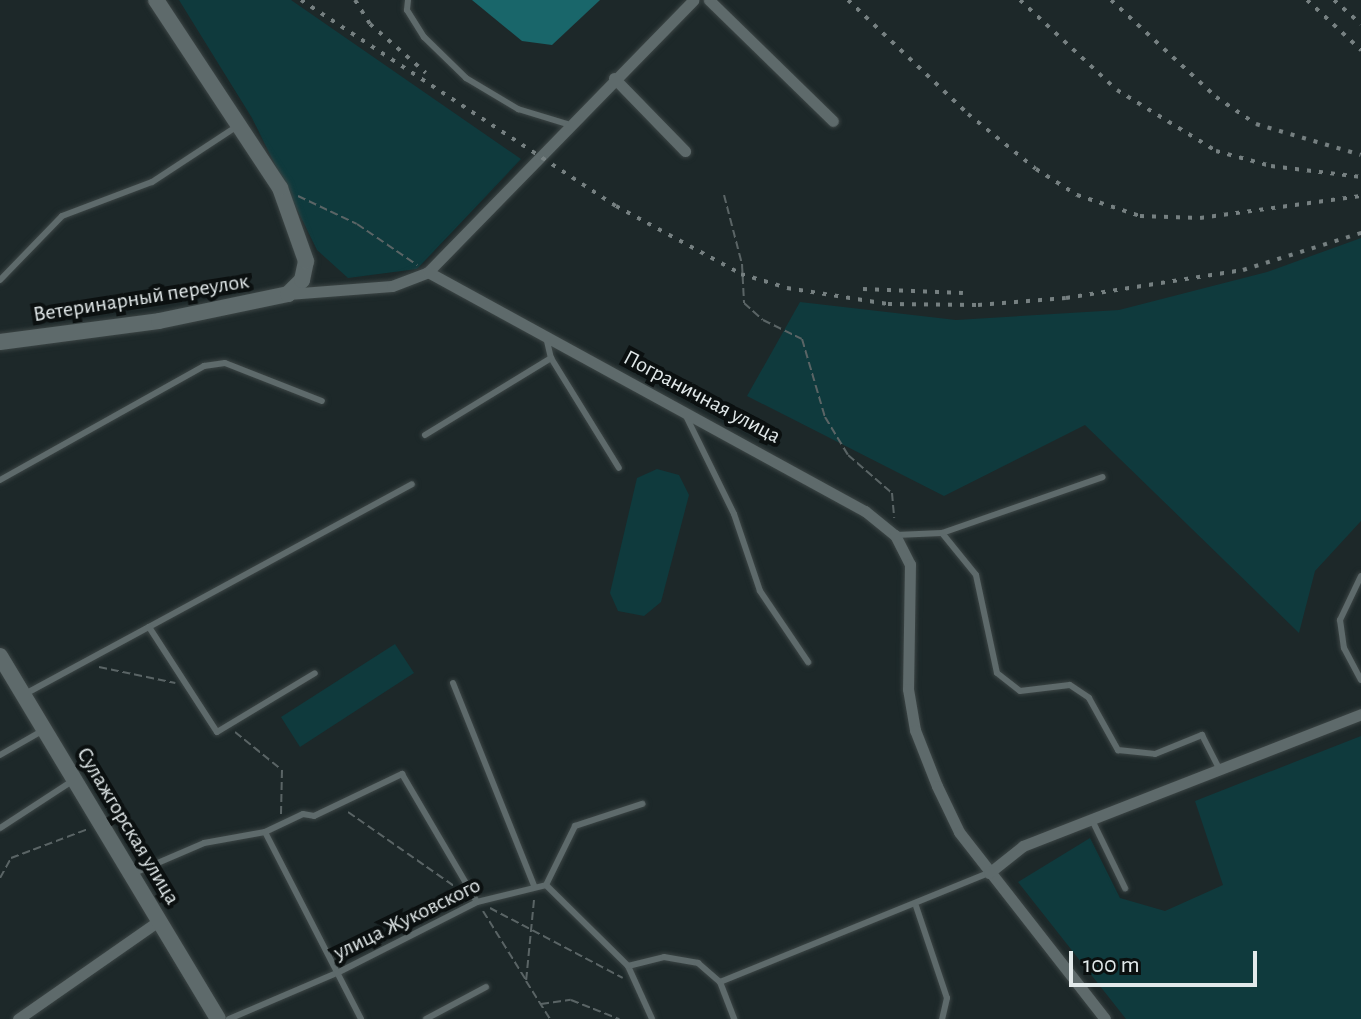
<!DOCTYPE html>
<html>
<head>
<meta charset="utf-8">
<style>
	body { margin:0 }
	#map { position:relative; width:1361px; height:1019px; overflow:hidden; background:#1d2829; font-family:"Alegreya Sans",sans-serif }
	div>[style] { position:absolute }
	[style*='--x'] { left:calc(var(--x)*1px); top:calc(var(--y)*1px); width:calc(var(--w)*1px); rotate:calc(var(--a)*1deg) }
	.green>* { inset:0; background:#0f3a3d }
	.water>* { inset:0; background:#19666a }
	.path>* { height:2px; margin-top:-1px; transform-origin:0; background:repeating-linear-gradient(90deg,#5a6465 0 8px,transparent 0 12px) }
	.roads { filter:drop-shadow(0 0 2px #3c4545) drop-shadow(0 0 2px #3c4545) }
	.lane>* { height:6px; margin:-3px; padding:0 3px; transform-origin:3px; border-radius:3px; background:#5e6a6b }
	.street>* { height:11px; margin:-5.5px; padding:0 5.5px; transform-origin:5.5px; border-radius:5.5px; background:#5e6a6b }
	.secondary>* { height:16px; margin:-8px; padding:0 8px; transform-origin:8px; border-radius:8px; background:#5e6a6b }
	.rail>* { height:4px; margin-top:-2px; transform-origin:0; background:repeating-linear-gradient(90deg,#768081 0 4px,transparent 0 12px) }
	span { translate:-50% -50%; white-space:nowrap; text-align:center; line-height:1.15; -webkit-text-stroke:8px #0b1010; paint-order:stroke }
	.street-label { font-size:22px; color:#e2e9ea }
	.scale { position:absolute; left:1069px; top:951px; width:188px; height:36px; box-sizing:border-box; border:4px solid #e2e9ea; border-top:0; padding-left:10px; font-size:24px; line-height:28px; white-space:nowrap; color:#e2e9ea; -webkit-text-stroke:6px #0b1010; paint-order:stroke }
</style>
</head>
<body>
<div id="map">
	<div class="green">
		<div style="clip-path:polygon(179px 0,291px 0,521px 159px,417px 269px,348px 278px,317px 250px,252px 118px)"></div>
		<div style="clip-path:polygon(1361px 238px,1361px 521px,1315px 571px,1299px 633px,1085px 425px,944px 496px,747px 396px,800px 302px,956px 320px,1119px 310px,1267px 272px)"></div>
		<div style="clip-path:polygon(657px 469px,679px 475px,689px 495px,661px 602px,644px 616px,618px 611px,610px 593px,637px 478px)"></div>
		<div style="clip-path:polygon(395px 644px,414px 673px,300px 747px,281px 717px)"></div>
		<div style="clip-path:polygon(1361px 736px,1361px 1019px,1126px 1019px,1018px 882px,1090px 838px,1120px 898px,1165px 911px,1223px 885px,1195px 801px)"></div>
	</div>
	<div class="water">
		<div style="clip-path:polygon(472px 0,600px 0,552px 45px,522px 41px)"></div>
	</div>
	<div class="path">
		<div style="--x:724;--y:195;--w:71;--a:75.4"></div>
		<div style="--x:742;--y:264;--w:39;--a:87"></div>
		<div style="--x:744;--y:303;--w:25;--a:42"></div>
		<div style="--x:763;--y:320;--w:43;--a:26"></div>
		<div style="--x:802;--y:339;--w:81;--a:73.6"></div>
		<div style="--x:825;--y:417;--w:44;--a:58.8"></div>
		<div style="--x:848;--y:455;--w:58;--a:40.8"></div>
		<div style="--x:892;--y:493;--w:25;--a:85"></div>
		<div style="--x:298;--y:196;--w:65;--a:25.4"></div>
		<div style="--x:357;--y:224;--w:73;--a:34.3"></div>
		<div style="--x:99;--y:667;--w:78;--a:11.9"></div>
		<div style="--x:235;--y:732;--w:60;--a:39"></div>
		<div style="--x:282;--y:770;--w:45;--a:91.3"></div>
		<div style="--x:348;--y:812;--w:133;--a:34.9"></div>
		<div style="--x:0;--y:878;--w:23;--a:-61"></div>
		<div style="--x:11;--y:858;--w:82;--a:-20.6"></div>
		<div style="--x:534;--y:900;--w:81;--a:95.6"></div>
		<div style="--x:526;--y:981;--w:45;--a:57.7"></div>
		<div style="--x:490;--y:908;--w:150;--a:27.8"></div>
		<div style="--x:483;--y:911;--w:81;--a:58.1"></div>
		<div style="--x:541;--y:1004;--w:30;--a:-8"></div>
		<div style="--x:571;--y:1000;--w:52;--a:21.6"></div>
	</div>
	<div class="roads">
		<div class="lane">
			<div style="--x:408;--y:0;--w:10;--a:96"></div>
			<div style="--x:407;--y:10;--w:32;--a:58"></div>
			<div style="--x:424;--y:37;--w:59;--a:44.3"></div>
			<div style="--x:466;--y:78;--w:61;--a:30.8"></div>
			<div style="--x:518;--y:109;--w:51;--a:17"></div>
			<div style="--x:0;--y:280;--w:89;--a:-45.9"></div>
			<div style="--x:62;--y:216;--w:96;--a:-20.7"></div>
			<div style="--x:152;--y:182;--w:100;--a:-33.2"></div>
			<div style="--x:547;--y:341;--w:17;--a:77"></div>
			<div style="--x:551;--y:358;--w:129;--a:58.3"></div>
			<div style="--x:686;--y:416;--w:109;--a:63.9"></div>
			<div style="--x:734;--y:514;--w:81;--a:71.3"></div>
			<div style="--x:760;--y:591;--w:86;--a:55.9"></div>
			<div style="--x:425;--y:435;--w:148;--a:-31.4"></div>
			<div style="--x:0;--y:480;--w:234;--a:-29.2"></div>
			<div style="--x:204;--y:366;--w:21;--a:-8"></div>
			<div style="--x:225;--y:363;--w:104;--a:21.4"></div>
			<div style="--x:942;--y:533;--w:54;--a:51"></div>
			<div style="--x:976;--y:575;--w:100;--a:77.9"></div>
			<div style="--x:997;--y:673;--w:29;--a:38"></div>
			<div style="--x:1020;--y:691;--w:50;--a:-6.8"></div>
			<div style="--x:1070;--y:685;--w:23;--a:34"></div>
			<div style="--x:1089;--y:698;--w:60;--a:60.9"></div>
			<div style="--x:1118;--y:750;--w:37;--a:6"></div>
			<div style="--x:1155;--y:754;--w:51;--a:-22"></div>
			<div style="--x:1202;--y:735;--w:39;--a:63"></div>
			<div style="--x:896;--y:535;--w:46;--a:-2.5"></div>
			<div style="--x:942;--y:533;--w:170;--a:-19.2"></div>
			<div style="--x:1361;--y:576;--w:49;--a:115.5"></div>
			<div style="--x:1340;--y:620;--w:28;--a:82"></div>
			<div style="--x:1344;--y:648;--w:36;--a:62"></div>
			<div style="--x:149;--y:627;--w:299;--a:-28.5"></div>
			<div style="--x:453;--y:683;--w:219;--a:68.2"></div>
			<div style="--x:25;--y:694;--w:141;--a:-28.4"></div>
			<div style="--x:149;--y:627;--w:125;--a:57.1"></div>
			<div style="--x:217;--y:732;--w:114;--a:-31"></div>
			<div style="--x:0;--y:755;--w:48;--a:-29.7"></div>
			<div style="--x:1092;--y:820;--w:76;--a:64.1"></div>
			<div style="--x:0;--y:828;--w:86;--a:-33.1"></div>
			<div style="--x:265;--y:832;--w:210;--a:62.8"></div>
			<div style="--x:132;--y:874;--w:78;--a:-23.3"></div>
			<div style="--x:204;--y:843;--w:62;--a:-10.2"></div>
			<div style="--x:265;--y:832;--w:42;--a:-25.3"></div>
			<div style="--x:303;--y:814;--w:11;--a:10"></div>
			<div style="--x:314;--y:816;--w:98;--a:-25.5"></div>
			<div style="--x:402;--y:774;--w:148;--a:59.6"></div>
			<div style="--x:546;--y:885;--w:66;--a:-63.8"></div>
			<div style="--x:575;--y:826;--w:71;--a:-18.2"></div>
			<div style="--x:916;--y:906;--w:97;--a:71.4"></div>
			<div style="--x:947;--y:998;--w:22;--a:103"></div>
			<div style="--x:628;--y:966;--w:58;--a:65.6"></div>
			<div style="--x:720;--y:982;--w:290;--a:-22.1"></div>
			<div style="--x:229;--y:1019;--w:117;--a:-23.1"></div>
			<div style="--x:337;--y:973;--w:157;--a:-26.9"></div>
			<div style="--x:477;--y:902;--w:71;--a:-13.8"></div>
			<div style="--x:546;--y:885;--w:115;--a:44.6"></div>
			<div style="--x:628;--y:966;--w:37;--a:-14"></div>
			<div style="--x:664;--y:957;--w:35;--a:10"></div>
			<div style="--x:698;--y:963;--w:29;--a:41"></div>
			<div style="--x:720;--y:982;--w:40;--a:69"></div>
			<div style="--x:426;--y:1019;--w:68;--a:-28.1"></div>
		</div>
		<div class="street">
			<div style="--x:709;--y:0;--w:173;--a:44.3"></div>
			<div style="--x:614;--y:78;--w:102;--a:45.8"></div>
			<div style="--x:428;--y:272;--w:380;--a:-45.7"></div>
			<div style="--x:288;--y:294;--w:104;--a:-4.4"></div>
			<div style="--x:392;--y:286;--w:39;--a:-21"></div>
			<div style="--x:428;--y:272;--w:498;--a:28.7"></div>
			<div style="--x:865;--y:511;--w:38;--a:39"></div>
			<div style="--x:895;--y:535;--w:33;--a:63"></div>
			<div style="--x:910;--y:564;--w:125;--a:90.9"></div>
			<div style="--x:908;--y:689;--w:42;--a:80.3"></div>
			<div style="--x:915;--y:730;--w:60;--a:68.6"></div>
			<div style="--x:937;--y:786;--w:51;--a:64.4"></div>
			<div style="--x:959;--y:832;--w:237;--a:52"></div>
			<div style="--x:989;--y:873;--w:43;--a:-38.5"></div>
			<div style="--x:1023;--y:846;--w:363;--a:-21.3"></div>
			<div style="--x:18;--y:1019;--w:173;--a:-34.9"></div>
		</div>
		<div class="secondary">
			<div style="--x:0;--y:342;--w:160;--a:-7.5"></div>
			<div style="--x:159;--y:321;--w:132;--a:-11.8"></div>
			<div style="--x:288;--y:294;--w:20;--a:-45"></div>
			<div style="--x:302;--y:280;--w:19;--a:-78"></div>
			<div style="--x:306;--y:261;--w:77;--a:-109.6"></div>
			<div style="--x:280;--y:188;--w:225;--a:-123.4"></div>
			<div style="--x:0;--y:656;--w:423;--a:59"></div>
		</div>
	</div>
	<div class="rail">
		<div style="--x:301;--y:0;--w:376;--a:33.2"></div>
		<div style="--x:616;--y:206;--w:142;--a:28.5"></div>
		<div style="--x:741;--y:274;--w:48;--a:16.9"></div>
		<div style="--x:787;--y:288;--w:102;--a:9"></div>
		<div style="--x:888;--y:304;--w:90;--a:0.6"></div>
		<div style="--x:978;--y:305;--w:88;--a:-4.5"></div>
		<div style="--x:1066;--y:298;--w:179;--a:-9"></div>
		<div style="--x:1243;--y:270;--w:124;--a:-17.4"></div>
		<div style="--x:355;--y:0;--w:28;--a:58"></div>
		<div style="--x:370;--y:24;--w:74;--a:41.2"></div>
		<div style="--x:848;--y:0;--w:166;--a:43.5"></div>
		<div style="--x:968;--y:114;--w:87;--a:39"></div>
		<div style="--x:1036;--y:169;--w:49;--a:32.4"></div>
		<div style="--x:1077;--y:195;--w:66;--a:18.4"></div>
		<div style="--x:1140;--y:216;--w:60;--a:1.9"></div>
		<div style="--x:1200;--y:218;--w:162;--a:-7.8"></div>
		<div style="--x:1020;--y:0;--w:132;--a:42.9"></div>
		<div style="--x:1117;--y:90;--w:116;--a:31.6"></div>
		<div style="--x:1216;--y:151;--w:57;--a:15.3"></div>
		<div style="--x:1271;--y:166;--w:91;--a:7"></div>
		<div style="--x:1111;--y:0;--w:143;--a:42.7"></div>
		<div style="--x:1216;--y:97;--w:48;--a:34"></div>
		<div style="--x:1256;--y:124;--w:109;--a:16.4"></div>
		<div style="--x:1307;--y:0;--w:74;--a:42.8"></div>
		<div style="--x:1334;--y:0;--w:36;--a:42"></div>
		<div style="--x:863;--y:289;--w:100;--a:2.3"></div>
	</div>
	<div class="street-label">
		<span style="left:141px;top:298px;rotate:-9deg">Ветеринарный переулок</span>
		<span style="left:702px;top:397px;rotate:28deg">Пограничная улица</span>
		<span style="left:128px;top:826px;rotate:59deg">Сулажгорская улица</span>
		<span style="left:407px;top:919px;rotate:-26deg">улица Жуковского</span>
	</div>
	<div class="scale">100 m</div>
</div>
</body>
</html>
